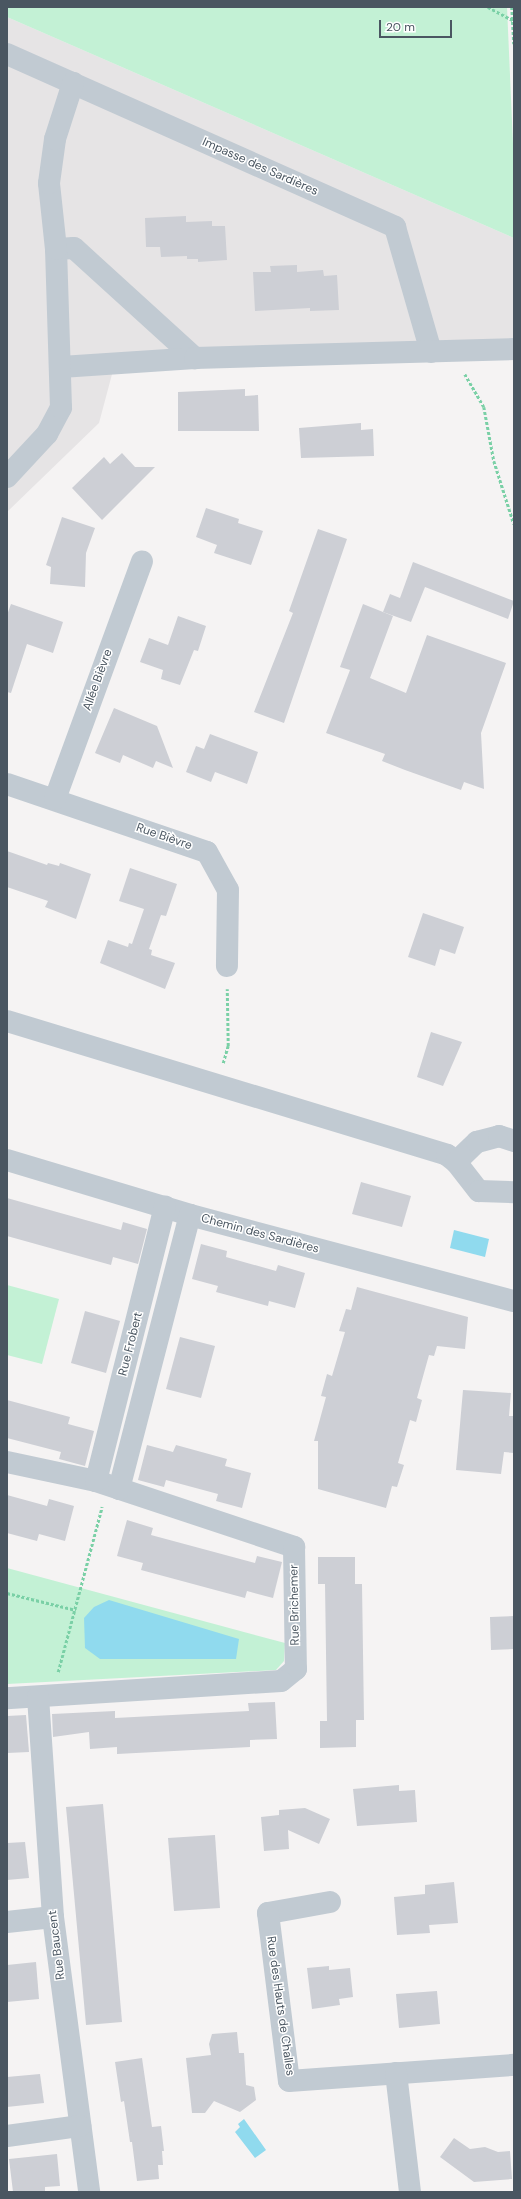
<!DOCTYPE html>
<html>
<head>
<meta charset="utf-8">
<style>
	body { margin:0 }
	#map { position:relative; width:521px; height:2199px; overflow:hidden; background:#f5f3f3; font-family:"DM Sans",sans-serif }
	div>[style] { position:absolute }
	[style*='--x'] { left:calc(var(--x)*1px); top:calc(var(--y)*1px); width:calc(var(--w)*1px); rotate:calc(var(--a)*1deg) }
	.education>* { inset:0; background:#e6e4e5 }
	.green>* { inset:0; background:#c3f1d5 }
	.water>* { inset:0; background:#90daee }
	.building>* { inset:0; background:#cdcfd5 }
	.path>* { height:2.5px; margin-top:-1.25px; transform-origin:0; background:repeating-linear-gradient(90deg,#7ad0a6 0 3px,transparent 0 5px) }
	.minor>* { height:22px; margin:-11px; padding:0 11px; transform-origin:11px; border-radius:11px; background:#c1cad2 }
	span { translate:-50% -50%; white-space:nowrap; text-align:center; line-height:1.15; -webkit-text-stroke:3px #fff; paint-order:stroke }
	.street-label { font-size:12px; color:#4a5661 }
	.frame { position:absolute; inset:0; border:8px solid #4a5661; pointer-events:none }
	.scale { position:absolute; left:379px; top:20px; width:73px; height:18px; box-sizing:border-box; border:2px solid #4a5661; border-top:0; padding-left:5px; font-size:12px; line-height:14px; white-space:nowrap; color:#4a5661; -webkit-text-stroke:3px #fff; paint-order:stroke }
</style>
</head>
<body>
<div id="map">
	<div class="education">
		<div style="clip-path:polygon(7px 17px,514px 238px,514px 349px,115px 363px,99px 423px,7px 512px)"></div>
	</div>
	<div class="green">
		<div style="clip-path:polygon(7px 7px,507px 7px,514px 167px,514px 238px,7px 17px)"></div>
		<div style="clip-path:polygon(7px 1285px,59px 1299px,42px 1364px,7px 1355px)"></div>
		<div style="clip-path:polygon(7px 1568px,285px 1643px,284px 1661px,276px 1670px,7px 1684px)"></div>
	</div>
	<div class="water">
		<div style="clip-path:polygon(454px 1230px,489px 1239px,485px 1257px,450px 1248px)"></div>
		<div style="clip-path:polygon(109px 1600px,239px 1639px,236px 1659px,100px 1659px,85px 1648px,84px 1618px,94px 1607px)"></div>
		<div style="clip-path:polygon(244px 2119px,266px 2150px,255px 2158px,235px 2132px,240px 2127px,238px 2124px)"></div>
	</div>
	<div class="building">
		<div style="clip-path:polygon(186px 216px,186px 222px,212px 221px,212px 226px,225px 226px,227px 260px,198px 262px,198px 259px,187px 259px,187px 256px,161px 257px,160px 247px,146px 247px,145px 218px)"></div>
		<div style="clip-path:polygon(297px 265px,297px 272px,323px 270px,324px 276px,337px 275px,339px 310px,310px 311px,310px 308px,255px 311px,253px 272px,271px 272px,270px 266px)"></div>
		<div style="clip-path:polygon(245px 389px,245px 396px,258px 395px,259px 431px,178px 431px,178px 392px)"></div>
		<div style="clip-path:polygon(361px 423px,361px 430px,373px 429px,374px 456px,301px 458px,299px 428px)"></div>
		<div style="clip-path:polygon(122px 453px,135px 467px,155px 467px,102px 520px,72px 488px,104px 457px,110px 464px)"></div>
		<div style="clip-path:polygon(206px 508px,239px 519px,238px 523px,263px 531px,251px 565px,214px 553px,217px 545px,196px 537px)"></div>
		<div style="clip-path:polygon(62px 517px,95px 528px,86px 553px,85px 587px,50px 584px,51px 567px,46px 565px)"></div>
		<div style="clip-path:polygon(318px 529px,347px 539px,284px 723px,254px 712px,293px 613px,289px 611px)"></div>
		<div style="clip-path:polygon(413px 562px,514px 601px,508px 619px,425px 587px,411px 622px,383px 612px,390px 594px,400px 598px)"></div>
		<div style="clip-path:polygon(11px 604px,63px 622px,53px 653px,27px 644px,11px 693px,7px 692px,7px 615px)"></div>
		<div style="clip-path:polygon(363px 604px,393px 616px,370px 678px,406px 693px,427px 635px,506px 663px,481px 733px,484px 789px,464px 782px,461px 790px,405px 770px,382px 761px,385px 754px,326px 733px,350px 670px,340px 667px)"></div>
		<div style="clip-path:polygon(178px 616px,206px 626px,198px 651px,194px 650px,180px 685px,161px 679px,163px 670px,140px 662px,149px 638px,168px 645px)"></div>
		<div style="clip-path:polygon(114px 708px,157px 726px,173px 768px,156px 761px,153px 768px,123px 755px,120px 763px,95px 753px)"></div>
		<div style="clip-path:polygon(210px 734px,258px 752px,247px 784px,215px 772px,211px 782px,186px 772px,196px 746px,204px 749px)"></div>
		<div style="clip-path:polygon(7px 851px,47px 865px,48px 863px,59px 866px,60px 863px,91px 874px,76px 919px,45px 907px,48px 901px,7px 887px)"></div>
		<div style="clip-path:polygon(130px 868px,177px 884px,166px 916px,161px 915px,149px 949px,152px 950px,151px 955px,175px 963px,165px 989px,100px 963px,108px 940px,128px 947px,129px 943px,132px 944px,144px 909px,119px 901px)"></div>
		<div style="clip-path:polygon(423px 913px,464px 927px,455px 954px,440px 949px,435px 966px,408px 957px)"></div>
		<div style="clip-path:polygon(431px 1032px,462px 1042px,443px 1086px,417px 1077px)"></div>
		<div style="clip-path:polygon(361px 1182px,411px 1196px,402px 1227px,352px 1214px)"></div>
		<div style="clip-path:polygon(7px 1198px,121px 1230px,123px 1222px,147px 1229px,138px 1264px,113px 1257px,111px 1265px,7px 1236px)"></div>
		<div style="clip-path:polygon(201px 1244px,227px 1251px,226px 1257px,276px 1271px,278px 1265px,305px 1273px,295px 1308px,269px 1301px,268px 1306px,216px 1292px,218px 1286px,192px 1279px)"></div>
		<div style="clip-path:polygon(357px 1287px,468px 1317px,465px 1349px,437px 1346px,434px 1356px,429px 1355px,417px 1398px,422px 1400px,416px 1422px,410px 1420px,398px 1463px,404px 1465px,397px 1487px,392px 1486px,386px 1508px,318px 1489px,318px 1441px,314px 1441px,326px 1397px,321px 1396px,327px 1374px,332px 1376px,345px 1332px,339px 1331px,346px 1309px,351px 1310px)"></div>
		<div style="clip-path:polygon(85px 1311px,120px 1321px,106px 1373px,71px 1363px)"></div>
		<div style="clip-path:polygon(180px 1337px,215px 1346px,201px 1398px,166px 1389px)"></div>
		<div style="clip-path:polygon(463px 1390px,511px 1393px,509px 1416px,514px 1416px,514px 1453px,504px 1452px,501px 1474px,456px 1470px)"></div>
		<div style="clip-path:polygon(7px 1400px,70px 1417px,68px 1424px,94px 1431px,85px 1466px,59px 1459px,61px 1452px,7px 1438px)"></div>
		<div style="clip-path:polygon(147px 1445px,173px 1452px,176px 1445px,227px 1459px,225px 1466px,251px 1473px,242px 1508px,216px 1501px,218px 1494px,166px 1480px,164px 1487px,138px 1480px)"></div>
		<div style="clip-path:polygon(7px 1495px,47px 1506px,49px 1499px,74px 1506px,65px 1541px,39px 1534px,37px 1541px,7px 1533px)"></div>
		<div style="clip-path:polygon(127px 1520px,153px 1528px,151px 1535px,255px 1563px,257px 1556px,282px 1562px,273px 1598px,247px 1591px,245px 1598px,141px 1570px,143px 1563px,117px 1556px)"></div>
		<div style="clip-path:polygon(318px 1557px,355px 1557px,355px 1584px,362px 1584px,364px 1720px,356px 1720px,356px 1747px,320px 1748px,320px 1721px,327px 1721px,325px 1584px,318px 1584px)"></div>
		<div style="clip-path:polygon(514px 1616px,514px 1649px,491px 1650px,490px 1617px)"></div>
		<div style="clip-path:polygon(275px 1702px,277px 1739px,250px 1740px,250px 1747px,117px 1754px,117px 1747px,90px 1749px,89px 1732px,53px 1737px,52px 1714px,115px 1711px,115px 1718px,249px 1711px,248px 1703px)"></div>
		<div style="clip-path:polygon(7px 1716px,26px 1715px,29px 1752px,7px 1753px)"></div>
		<div style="clip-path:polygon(399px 1785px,399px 1791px,415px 1790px,417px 1822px,357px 1826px,353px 1789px)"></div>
		<div style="clip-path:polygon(103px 1804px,122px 2022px,86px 2025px,66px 1807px)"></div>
		<div style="clip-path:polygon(305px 1808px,330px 1819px,319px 1844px,288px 1830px,289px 1849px,264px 1851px,261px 1817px,279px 1815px,279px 1810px)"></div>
		<div style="clip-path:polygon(215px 1835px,220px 1908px,174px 1911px,168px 1838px)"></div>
		<div style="clip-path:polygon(25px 1842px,29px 1878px,7px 1880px,7px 1843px)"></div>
		<div style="clip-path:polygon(454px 1882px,458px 1923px,429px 1925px,430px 1933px,397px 1935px,394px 1897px,425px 1894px,425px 1885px)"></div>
		<div style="clip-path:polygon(36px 1962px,39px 1999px,7px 2002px,7px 1965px)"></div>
		<div style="clip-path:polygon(329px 1966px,329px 1970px,350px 1968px,353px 1997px,339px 1999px,340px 2005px,312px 2009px,307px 1968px)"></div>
		<div style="clip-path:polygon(437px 1991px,440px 2024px,399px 2028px,396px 1994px)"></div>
		<div style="clip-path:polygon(237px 2032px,239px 2053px,244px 2053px,246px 2085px,254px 2087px,256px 2100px,240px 2112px,214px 2101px,205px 2113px,192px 2113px,186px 2058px,211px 2055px,209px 2044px,212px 2034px)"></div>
		<div style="clip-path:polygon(142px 2058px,152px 2127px,161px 2126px,164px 2151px,162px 2151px,163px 2165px,158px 2165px,159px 2179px,137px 2181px,132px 2142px,130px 2142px,124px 2101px,121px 2102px,115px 2062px)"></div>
		<div style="clip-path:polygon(40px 2074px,44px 2103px,7px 2107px,7px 2077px)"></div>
		<div style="clip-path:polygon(454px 2138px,470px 2149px,485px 2147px,498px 2152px,510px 2151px,512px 2179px,474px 2182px,440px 2157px)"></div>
		<div style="clip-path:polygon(57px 2154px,60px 2186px,45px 2187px,45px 2192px,13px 2192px,9px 2159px)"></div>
	</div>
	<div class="path">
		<div style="--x:488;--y:7;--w:30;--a:28"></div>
		<div style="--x:512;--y:7;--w:37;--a:87"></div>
		<div style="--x:465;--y:374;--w:38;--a:60"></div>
		<div style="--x:484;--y:407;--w:55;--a:79.5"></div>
		<div style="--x:494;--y:461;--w:66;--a:72.4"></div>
		<div style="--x:223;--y:1063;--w:18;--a:-74"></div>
		<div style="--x:228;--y:1046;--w:57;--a:-91"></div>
		<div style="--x:7;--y:1593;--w:71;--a:13.8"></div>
		<div style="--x:58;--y:1672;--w:171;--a:-75.1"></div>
	</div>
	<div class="minor">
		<div style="--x:7;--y:54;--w:425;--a:24"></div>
		<div style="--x:395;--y:227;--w:130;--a:73.9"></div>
		<div style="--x:56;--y:249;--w:18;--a:-3"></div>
		<div style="--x:74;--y:248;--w:164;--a:42.3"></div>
		<div style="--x:61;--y:367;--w:134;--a:-3.8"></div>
		<div style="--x:195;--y:358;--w:319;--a:-1.6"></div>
		<div style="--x:7;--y:477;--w:59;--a:-47.1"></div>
		<div style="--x:47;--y:434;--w:30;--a:-62"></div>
		<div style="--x:61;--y:408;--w:159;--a:-91.8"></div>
		<div style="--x:56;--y:249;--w:66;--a:-96.1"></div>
		<div style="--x:49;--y:183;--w:44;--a:-82.2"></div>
		<div style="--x:55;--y:139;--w:59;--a:-72.2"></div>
		<div style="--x:7;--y:784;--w:211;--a:18.8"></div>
		<div style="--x:207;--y:852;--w:43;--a:61.1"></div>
		<div style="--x:228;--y:890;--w:76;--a:90.8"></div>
		<div style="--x:55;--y:799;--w:253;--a:-69.9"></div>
		<div style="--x:7;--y:1021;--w:460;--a:16.9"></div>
		<div style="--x:447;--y:1155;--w:11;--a:38"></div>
		<div style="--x:456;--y:1162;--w:37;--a:52"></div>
		<div style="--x:479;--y:1191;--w:35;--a:2"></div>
		<div style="--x:7;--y:1160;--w:191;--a:16.7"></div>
		<div style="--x:190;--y:1215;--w:335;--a:14.9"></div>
		<div style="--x:456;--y:1162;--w:29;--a:-44"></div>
		<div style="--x:477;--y:1142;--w:23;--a:-15"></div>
		<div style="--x:499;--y:1136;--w:16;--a:18"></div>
		<div style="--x:7;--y:1462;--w:91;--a:12.1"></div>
		<div style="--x:96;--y:1481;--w:209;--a:18.4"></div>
		<div style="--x:294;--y:1547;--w:122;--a:89.1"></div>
		<div style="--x:296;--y:1669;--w:19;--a:141"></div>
		<div style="--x:281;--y:1681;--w:275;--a:176.4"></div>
		<div style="--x:96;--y:1481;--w:283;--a:-75.9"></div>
		<div style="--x:119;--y:1489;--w:283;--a:-75.5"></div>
		<div style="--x:38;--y:1697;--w:221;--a:86.1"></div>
		<div style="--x:53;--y:1917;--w:277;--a:82.5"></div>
		<div style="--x:330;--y:1902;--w:63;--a:169.9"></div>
		<div style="--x:268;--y:1913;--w:169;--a:82.9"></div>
		<div style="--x:289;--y:2081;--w:226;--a:-4.1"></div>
		<div style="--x:7;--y:1922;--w:46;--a:-6.2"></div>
		<div style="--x:396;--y:2073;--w:120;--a:83.3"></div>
		<div style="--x:7;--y:2136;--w:74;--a:-7.8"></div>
	</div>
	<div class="street-label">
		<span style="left:260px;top:167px;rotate:24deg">Impasse des Sardières</span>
		<span style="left:98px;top:680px;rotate:-70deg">Allée Bièvre</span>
		<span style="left:164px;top:837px;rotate:19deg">Rue Bièvre</span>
		<span style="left:260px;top:1234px;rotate:15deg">Chemin des Sardières</span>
		<span style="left:131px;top:1344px;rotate:-76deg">Rue Frobert</span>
		<span style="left:295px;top:1605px;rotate:-91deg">Rue Brichemer</span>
		<span style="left:57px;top:1945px;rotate:-97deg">Rue Baucent</span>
		<span style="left:280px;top:2006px;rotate:82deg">Rue des Hauts de Challes</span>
	</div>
	<div class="frame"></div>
	<div class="scale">20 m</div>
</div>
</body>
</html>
